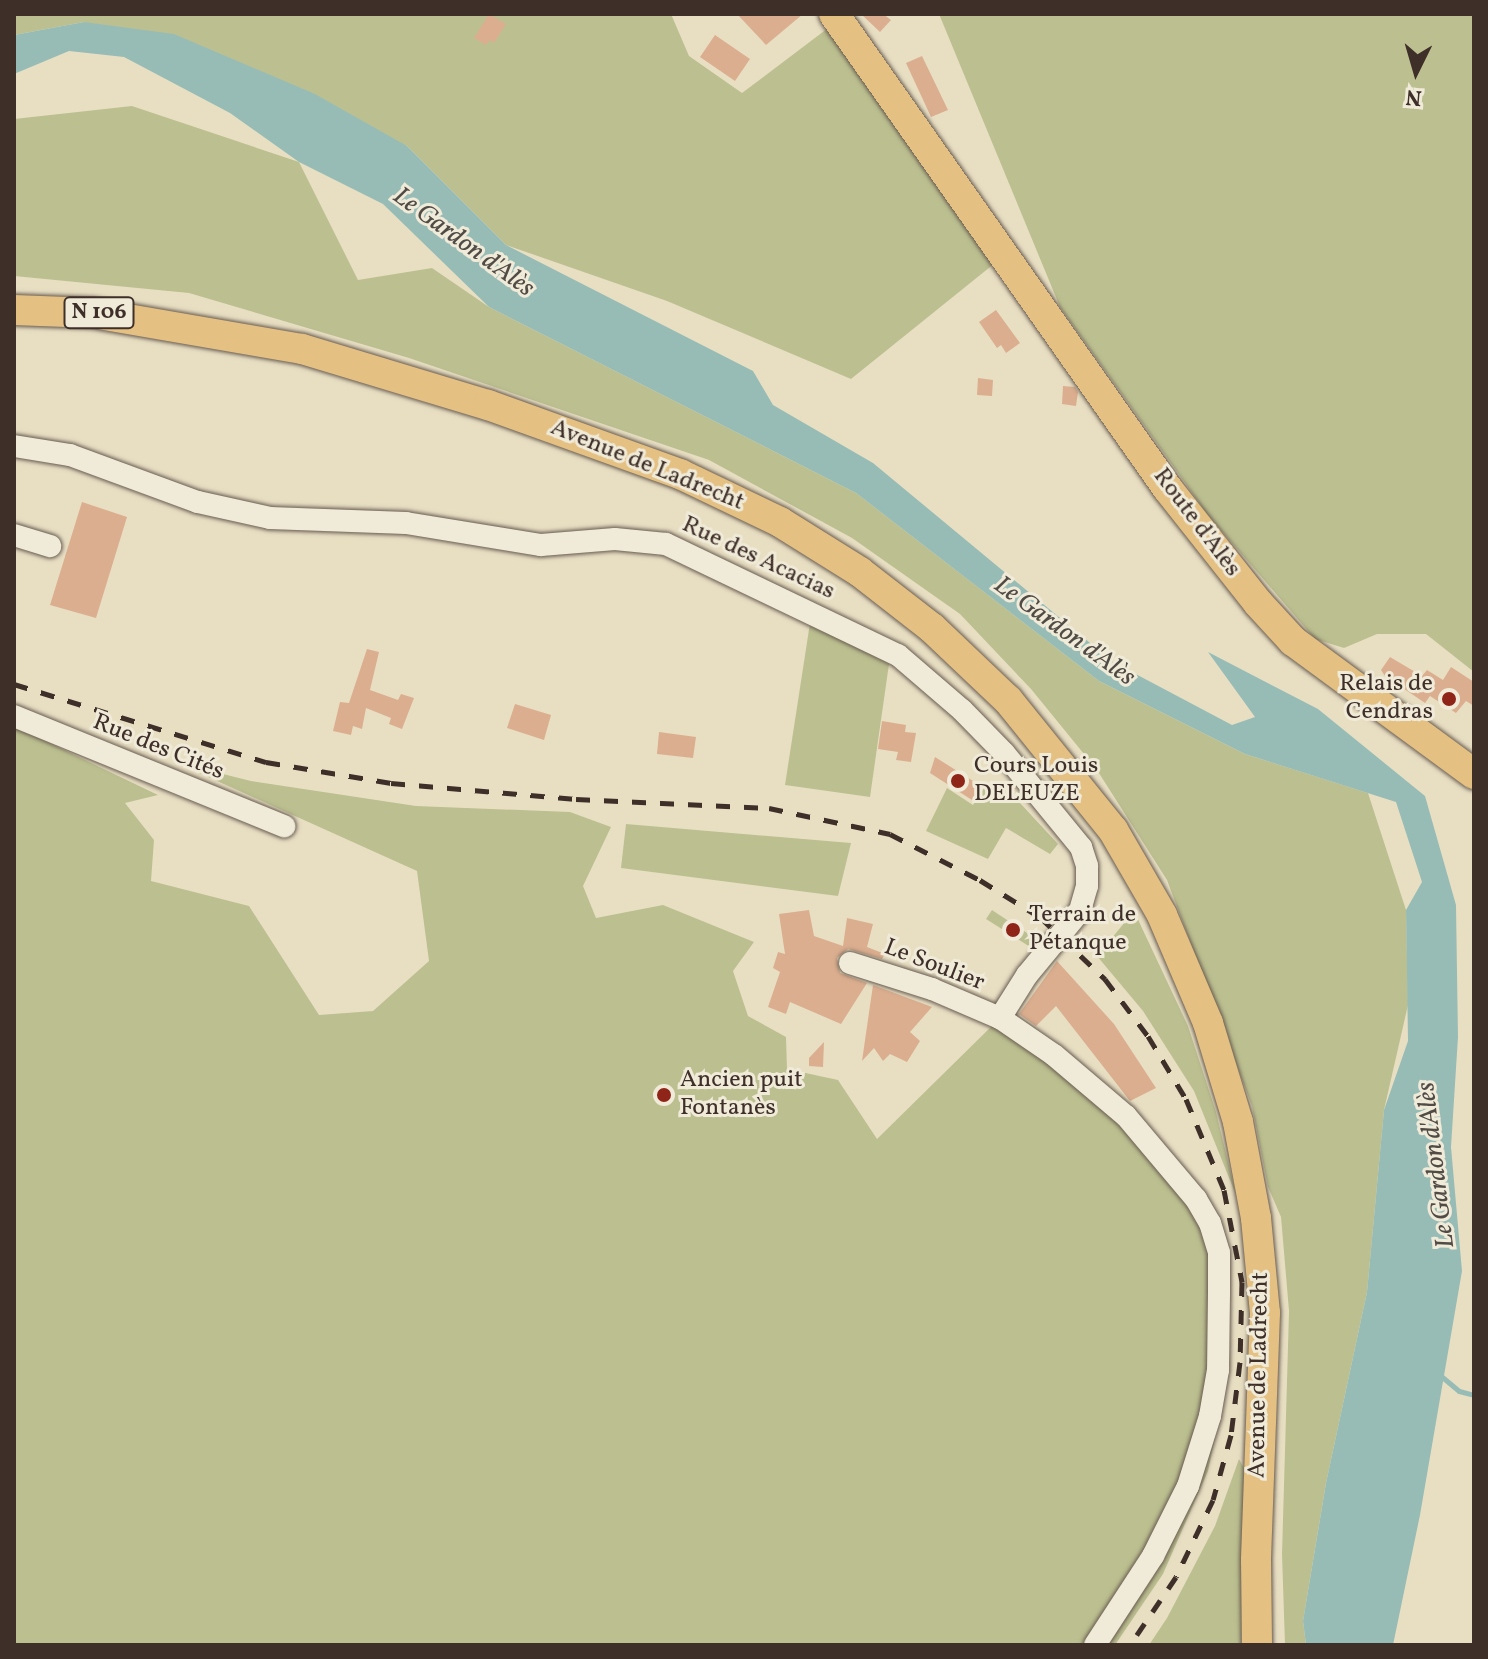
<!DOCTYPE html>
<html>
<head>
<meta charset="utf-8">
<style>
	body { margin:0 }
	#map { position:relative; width:1488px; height:1659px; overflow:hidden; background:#e8dfc3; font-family:Vollkorn,serif }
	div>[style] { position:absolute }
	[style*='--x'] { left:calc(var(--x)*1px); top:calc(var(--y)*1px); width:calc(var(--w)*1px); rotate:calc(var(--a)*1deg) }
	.green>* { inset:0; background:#bcc090 }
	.water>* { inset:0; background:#97bcb6 }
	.stream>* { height:5px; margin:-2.5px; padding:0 2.5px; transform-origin:2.5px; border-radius:2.5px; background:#97bcb6 }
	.building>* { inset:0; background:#dbae8f }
	.roads { filter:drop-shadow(0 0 2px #685b50) drop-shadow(0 0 2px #685b50) }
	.minor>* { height:22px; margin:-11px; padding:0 11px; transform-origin:11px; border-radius:11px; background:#f0ead8 }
	.major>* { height:30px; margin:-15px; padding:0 15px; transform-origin:15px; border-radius:15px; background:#e4c082 }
	.rail>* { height:5px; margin-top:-2.5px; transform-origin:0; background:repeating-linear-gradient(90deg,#3e2f29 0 14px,transparent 0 28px) }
	.dots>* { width:22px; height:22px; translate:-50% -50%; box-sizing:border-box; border:4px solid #f0ead8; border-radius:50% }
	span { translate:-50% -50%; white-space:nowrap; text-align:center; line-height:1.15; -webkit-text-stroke:6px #f0ead8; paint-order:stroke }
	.shield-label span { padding:2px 6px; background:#f0ead8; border:2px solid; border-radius:6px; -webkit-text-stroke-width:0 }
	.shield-label { font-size:22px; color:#3e2f29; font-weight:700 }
	.street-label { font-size:24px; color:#3e2f29 }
	.poi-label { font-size:24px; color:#3e2f29 }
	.right { translate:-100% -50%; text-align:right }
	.left { translate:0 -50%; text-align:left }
	.water-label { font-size:26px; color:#504b45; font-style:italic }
	.frame { position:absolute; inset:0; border:16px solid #3e2f29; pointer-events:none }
	.north { position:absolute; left:1376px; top:32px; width:80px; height:80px; -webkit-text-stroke:6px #f0ead8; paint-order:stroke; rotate:185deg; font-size:22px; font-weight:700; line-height:32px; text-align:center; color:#3e2f29 }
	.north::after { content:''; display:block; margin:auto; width:28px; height:36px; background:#3e2f29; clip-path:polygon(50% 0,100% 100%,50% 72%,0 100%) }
</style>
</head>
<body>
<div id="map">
	<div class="green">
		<div style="clip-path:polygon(14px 14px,671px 14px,689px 56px,742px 93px,840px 19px,1005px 255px,851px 379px,667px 301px,506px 245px,407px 146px,84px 22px,14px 35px)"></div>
		<div style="clip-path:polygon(939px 14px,1474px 14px,1474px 672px,1426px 634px,1377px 634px,1344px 648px,1315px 639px,1208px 515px,1060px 307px)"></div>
		<div style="clip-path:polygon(132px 106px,299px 162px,358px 280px,432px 268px,489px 307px,856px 493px,1099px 681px,1245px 754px,1368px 793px,1406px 910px,1408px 1005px,1384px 1110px,1367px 1292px,1326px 1483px,1303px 1621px,1306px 1645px,1285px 1645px,1282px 1554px,1289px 1311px,1281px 1217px,1268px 1187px,1252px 1106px,1167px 880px,1097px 770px,1031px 689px,960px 614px,852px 538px,709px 460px,409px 358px,189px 293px,14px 276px,14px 119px)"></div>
		<div style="clip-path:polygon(810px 623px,889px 664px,870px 797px,785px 785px)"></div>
		<div style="clip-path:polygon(14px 726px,158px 795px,125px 803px,154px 840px,151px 881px,249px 906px,319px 1015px,373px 1011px,429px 961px,417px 871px,175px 762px,251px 781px,416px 806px,570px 812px,611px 827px,583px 886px,596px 918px,663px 905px,754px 942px,733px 971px,748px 1016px,786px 1037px,787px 1069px,838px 1080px,877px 1139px,1000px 1018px,1208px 1199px,1220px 1234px,1230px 1364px,1208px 1471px,1163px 1574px,1115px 1645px,14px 1645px)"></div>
		<div style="clip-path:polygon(986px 785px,1020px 803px,1058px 844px,1050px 854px,1006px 828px,988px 859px,926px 831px,947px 788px,973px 805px)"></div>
		<div style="clip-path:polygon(626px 824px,851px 843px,838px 896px,621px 868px)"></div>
		<div style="clip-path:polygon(992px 910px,1039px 941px,1035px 950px,986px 919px)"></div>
		<div style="clip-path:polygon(1134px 911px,1188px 1026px,1216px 1112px,1236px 1195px,1194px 1091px,1143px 1011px,1097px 956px)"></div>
		<div style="clip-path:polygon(1239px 1459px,1244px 1468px,1241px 1645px,1149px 1645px,1167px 1618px,1215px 1526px)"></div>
	</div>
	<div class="water">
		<div style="clip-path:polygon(84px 22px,174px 34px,315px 94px,407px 146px,506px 245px,753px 371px,773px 405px,873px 463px,1113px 662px,1232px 725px,1255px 717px,1208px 652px,1318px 709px,1425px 796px,1456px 905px,1458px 1037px,1451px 1147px,1462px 1271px,1420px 1515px,1393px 1645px,1306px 1645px,1303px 1621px,1326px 1483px,1367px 1292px,1384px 1110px,1408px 1041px,1406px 910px,1422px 882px,1396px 802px,1245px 754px,1099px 681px,856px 493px,489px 307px,383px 204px,299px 162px,230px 113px,124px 57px,69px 51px,14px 74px,14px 35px)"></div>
	</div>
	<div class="stream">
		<div style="--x:1441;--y:1376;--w:23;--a:40"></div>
		<div style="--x:1459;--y:1391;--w:16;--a:15"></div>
	</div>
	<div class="building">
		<div style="clip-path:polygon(489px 14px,506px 24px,494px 43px,490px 40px,486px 45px,474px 38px)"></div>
		<div style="clip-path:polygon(737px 14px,803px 14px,766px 45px)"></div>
		<div style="clip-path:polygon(861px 14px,883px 14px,891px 20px,880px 32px)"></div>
		<div style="clip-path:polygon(715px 35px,750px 59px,735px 81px,700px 57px)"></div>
		<div style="clip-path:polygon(922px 56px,948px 110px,931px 117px,906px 63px)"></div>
		<div style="clip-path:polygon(996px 310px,1020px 343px,1006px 353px,1001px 345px,997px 348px,979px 322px)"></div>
		<div style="clip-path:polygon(978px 378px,993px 380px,992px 396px,977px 395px)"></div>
		<div style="clip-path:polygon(1063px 386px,1075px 387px,1078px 392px,1076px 406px,1062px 404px)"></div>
		<div style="clip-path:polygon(82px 502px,127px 517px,96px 618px,50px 605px)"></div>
		<div style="clip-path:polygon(367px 649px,379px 652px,370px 690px,398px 700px,401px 694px,414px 698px,402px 729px,389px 724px,391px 718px,366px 708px,362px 729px,353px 726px,351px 735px,333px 731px,340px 702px,349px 703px)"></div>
		<div style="clip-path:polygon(1390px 657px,1422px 676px,1427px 670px,1443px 680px,1451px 667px,1474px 682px,1474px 706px,1466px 701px,1456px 713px,1430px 696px,1425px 703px,1385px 676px,1381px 670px)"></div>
		<div style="clip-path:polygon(515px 704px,551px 715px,544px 740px,507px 728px)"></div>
		<div style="clip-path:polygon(882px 721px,906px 725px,905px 732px,916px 733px,911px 762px,896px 760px,898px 752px,878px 749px)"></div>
		<div style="clip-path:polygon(659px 732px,696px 737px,693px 758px,657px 754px)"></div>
		<div style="clip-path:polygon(935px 757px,981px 786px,972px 800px,930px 773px)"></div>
		<div style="clip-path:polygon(809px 910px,814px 936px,843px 946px,847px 918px,873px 924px,867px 947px,885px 954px,882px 959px,848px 949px,837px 958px,840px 973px,867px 983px,841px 1024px,790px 1002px,786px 1014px,768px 1007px,780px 972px,773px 968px,778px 952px,785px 954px,779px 914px)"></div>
		<div style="clip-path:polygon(1057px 961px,1114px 1024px,1156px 1088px,1130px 1101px,1056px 1006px,1036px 1026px,1019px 1014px)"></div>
		<div style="clip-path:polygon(873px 985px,932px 1007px,910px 1032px,920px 1041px,907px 1062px,890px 1054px,883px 1061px,874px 1048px,862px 1061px)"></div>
		<div style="clip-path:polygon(824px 1042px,823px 1067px,809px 1066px,809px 1058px)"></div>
	</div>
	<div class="roads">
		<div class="minor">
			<div style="--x:14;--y:446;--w:57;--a:9.1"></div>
			<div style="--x:70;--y:455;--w:136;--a:20.2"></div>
			<div style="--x:198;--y:502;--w:74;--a:12.5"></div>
			<div style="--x:270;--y:518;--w:136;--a:2.1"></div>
			<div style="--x:406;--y:523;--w:137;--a:9.3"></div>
			<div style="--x:541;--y:545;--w:74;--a:-4.6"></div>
			<div style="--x:615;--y:539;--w:51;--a:5.6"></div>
			<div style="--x:666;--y:544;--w:257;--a:25.6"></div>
			<div style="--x:898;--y:655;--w:84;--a:40.7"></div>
			<div style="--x:962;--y:710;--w:60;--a:45.7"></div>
			<div style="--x:1004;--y:753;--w:122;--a:50.7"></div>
			<div style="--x:1081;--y:847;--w:20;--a:72"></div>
			<div style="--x:1087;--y:866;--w:20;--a:90"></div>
			<div style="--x:1087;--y:886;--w:26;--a:106"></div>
			<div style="--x:1080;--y:911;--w:83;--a:129.6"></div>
			<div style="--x:1027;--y:975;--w:51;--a:122.1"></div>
			<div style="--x:14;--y:535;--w:38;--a:17"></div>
			<div style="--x:14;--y:716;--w:292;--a:22.2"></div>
			<div style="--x:850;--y:963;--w:86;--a:17.6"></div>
			<div style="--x:932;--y:989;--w:74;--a:23.1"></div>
			<div style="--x:1000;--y:1018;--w:65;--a:34.4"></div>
			<div style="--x:1054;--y:1055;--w:94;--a:40.3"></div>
			<div style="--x:1126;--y:1116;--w:109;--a:49.9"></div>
			<div style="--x:1196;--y:1199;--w:28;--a:60"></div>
			<div style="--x:1210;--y:1223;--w:31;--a:73"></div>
			<div style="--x:1219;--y:1253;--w:40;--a:90"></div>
			<div style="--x:1219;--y:1293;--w:77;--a:90.7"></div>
			<div style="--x:1218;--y:1370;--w:47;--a:99.9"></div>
			<div style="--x:1210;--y:1416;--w:73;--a:107.4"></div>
			<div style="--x:1188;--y:1486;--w:78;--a:116.6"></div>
			<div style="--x:1153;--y:1556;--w:106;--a:123.1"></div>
		</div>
		<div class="major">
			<div style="--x:834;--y:14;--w:581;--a:54.89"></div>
			<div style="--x:1168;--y:489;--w:145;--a:51.7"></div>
			<div style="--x:1258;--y:603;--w:52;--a:47.4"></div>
			<div style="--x:1293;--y:641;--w:225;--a:36.3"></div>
			<div style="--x:14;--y:310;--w:79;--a:2.2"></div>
			<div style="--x:93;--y:313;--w:212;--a:9.8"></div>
			<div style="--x:302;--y:349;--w:194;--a:16.8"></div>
			<div style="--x:488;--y:405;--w:204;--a:19.8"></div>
			<div style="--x:680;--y:474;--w:111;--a:25.6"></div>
			<div style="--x:780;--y:522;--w:94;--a:32"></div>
			<div style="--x:860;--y:572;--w:91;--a:37.9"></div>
			<div style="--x:932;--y:628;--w:105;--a:43.5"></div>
			<div style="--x:1008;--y:700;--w:167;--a:51.1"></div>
			<div style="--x:1113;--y:830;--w:98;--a:60"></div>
			<div style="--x:1162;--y:915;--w:117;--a:66.9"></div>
			<div style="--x:1208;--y:1023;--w:103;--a:73.1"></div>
			<div style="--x:1238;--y:1122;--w:98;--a:79.4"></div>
			<div style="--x:1256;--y:1218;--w:95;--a:84.6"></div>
			<div style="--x:1265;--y:1313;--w:247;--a:92.1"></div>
			<div style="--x:1256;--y:1560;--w:85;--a:89.3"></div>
		</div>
	</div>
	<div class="rail">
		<div style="--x:14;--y:684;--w:264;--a:17.2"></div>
		<div style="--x:266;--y:762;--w:127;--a:9.5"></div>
		<div style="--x:391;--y:783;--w:186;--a:4.9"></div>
		<div style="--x:576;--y:799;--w:193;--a:2.7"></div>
		<div style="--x:769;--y:808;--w:124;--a:12.1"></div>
		<div style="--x:890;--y:834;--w:101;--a:27.1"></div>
		<div style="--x:980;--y:880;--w:70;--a:31.7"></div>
		<div style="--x:1040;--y:917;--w:90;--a:43.6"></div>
		<div style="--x:1105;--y:979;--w:71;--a:53"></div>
		<div style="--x:1148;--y:1036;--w:74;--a:58.9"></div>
		<div style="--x:1186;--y:1099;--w:99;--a:67.3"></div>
		<div style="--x:1224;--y:1190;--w:94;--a:78.9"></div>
		<div style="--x:1242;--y:1282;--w:80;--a:91.4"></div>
		<div style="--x:1240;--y:1362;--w:74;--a:97"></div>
		<div style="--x:1231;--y:1435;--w:67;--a:105.5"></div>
		<div style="--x:1213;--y:1500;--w:85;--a:115.7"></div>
		<div style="--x:1176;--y:1577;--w:82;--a:124.1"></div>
	</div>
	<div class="dots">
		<div style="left:1449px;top:699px;background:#8f2418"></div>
		<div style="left:958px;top:781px;background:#8f2418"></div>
		<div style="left:1013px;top:930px;background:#8f2418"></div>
		<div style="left:664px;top:1095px;background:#8f2418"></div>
	</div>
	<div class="shield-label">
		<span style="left:99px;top:313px">N 106</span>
	</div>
	<div class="street-label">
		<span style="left:647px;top:466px;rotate:22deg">Avenue de Ladrecht</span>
		<span style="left:1196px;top:523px;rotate:53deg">Route d'Alès</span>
		<span style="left:758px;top:559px;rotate:25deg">Rue des Acacias</span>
		<span style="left:158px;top:748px;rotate:22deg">Rue des Cités</span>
		<span style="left:934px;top:966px;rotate:21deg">Le Soulier</span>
		<span style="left:1260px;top:1375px;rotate:-89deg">Avenue de Ladrecht</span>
	</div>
	<div class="poi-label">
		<span class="right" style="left:1433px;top:699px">Relais de<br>Cendras</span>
		<span class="left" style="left:974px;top:781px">Cours Louis<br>DELEUZE</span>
		<span class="left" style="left:1029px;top:930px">Terrain de<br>Pétanque</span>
		<span class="left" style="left:680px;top:1095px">Ancien puit<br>Fontanès</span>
	</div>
	<div class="water-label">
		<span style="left:463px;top:243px;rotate:36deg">Le Gardon d'Alès</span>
		<span style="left:1064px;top:632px;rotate:36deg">Le Gardon d'Alès</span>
		<span style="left:1437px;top:1165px;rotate:-97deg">Le Gardon d'Alès</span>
	</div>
	<div class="frame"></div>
	<div class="north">N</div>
</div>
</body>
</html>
